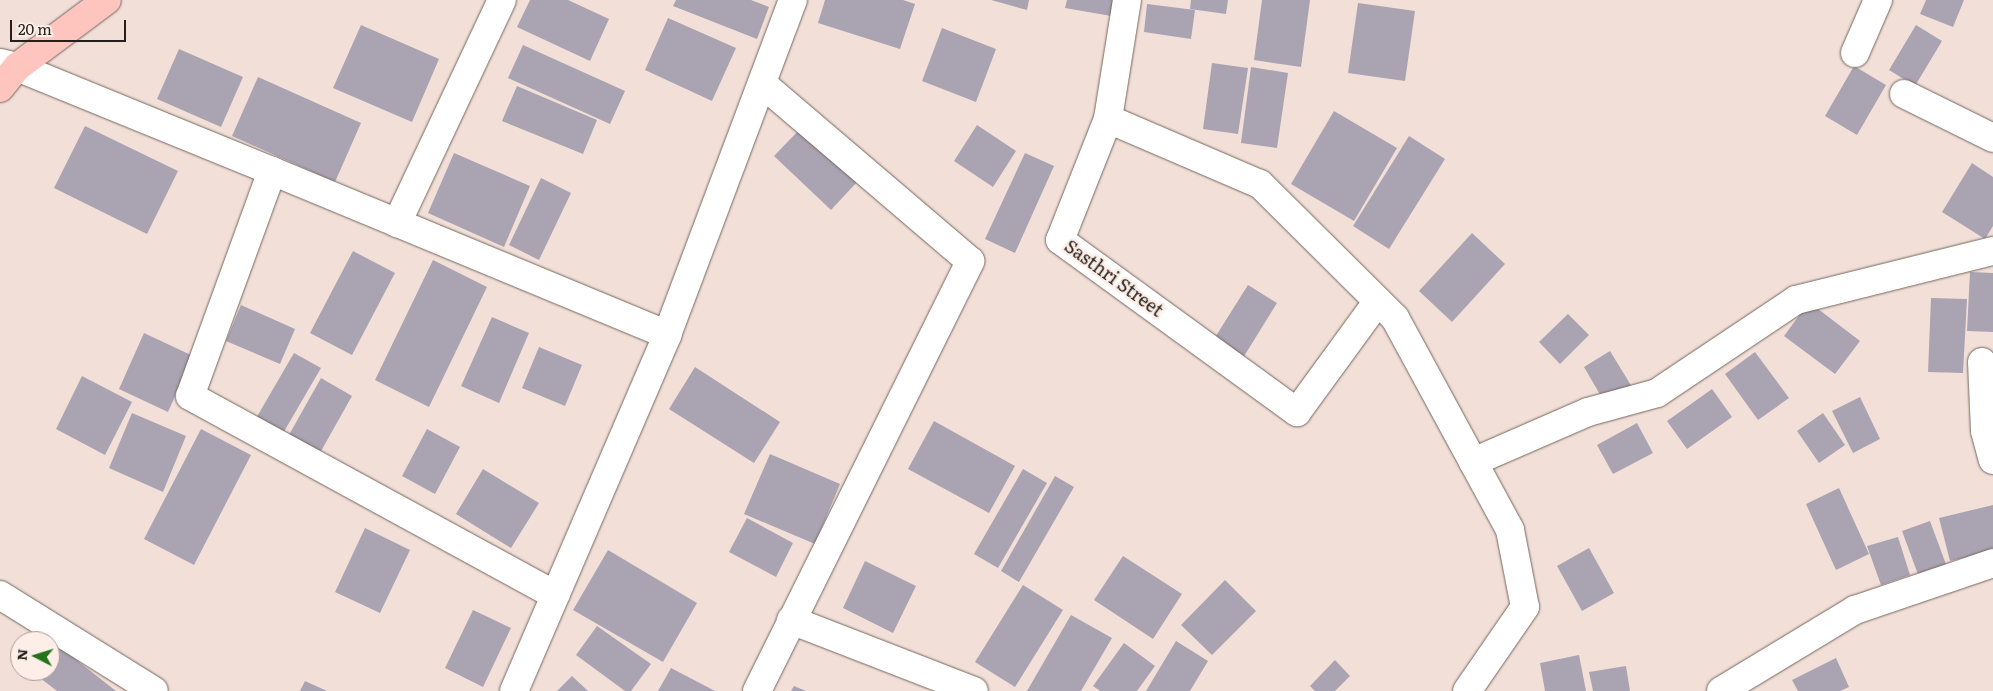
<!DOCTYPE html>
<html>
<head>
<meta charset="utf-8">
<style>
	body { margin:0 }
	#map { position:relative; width:1993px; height:691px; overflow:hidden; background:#f2e0d8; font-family:Literata,serif }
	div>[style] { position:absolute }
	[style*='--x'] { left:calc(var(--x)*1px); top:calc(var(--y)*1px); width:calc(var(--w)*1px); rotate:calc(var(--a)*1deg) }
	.building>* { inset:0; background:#a9a3b2 }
	.roads { filter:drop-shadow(0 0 1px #75665f) drop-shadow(0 0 1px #75665f) }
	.street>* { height:28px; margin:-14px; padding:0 14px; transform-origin:14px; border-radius:14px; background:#fff }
	.primary>* { height:28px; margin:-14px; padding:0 14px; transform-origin:14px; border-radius:14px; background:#fdc5be }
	span { translate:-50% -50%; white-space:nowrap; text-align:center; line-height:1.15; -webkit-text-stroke:5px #fdeee7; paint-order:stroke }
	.street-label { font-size:18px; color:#251f1c }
	.north { position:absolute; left:10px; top:631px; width:50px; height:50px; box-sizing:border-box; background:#fdeee7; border:1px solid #a79b96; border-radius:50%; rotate:275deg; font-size:14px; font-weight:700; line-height:20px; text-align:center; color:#251f1c }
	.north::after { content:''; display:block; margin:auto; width:18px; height:22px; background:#22731b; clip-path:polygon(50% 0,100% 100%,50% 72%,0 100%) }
	.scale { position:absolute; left:10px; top:20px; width:116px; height:22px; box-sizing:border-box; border:2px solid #251f1c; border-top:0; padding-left:6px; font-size:15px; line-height:18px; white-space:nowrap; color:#251f1c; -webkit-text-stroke:4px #fdeee7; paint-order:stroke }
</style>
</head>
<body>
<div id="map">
	<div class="building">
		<div style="clip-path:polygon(530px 0,568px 0,609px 19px,590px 61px,517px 27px)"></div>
		<div style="clip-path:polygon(676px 0,751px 0,769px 7px,757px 39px,673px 6px)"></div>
		<div style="clip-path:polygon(825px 0,903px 0,915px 4px,900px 49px,818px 23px)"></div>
		<div style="clip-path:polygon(991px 0,1029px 0,1027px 10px)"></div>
		<div style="clip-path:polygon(1067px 0,1121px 0,1117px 17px,1065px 8px)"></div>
		<div style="clip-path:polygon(1191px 0,1228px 0,1226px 14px,1190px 9px)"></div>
		<div style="clip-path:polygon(1262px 0,1310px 0,1301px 67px,1254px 60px)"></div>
		<div style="clip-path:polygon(1926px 0,1964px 0,1953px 27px,1920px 14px)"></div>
		<div style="clip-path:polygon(1358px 3px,1415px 11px,1405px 81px,1348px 73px)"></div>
		<div style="clip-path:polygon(1147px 4px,1195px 10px,1191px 39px,1144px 32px)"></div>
		<div style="clip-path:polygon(668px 18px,736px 48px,712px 101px,645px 70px)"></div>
		<div style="clip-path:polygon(361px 25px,439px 59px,412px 122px,333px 88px)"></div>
		<div style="clip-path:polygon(1916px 25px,1942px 41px,1915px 86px,1889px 70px)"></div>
		<div style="clip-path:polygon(942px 28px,996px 49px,976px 102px,922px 81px)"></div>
		<div style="clip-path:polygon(523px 45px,625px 91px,610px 124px,508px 78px)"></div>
		<div style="clip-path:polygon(179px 49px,243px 77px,221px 127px,157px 99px)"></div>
		<div style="clip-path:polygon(1212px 63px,1248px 68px,1238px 134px,1203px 129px)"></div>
		<div style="clip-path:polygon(1854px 66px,1886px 85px,1857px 135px,1825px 116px)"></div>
		<div style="clip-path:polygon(1251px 67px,1288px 73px,1277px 148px,1241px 143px)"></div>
		<div style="clip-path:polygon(258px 77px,361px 123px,335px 182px,232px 136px)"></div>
		<div style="clip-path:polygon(517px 86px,597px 120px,583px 154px,502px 121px)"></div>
		<div style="clip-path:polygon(1334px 111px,1397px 148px,1354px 221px,1291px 184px)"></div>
		<div style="clip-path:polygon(977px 125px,1016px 151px,993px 187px,954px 161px)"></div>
		<div style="clip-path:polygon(85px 126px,178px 171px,147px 234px,54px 188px)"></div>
		<div style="clip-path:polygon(800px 129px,857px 182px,831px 210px,774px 156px)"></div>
		<div style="clip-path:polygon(1409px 136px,1445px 159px,1389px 249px,1353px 226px)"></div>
		<div style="clip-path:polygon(454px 153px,530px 186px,504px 247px,428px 213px)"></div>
		<div style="clip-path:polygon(1025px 153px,1054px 166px,1015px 253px,985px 239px)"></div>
		<div style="clip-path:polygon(1972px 163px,1993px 177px,1993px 226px,1985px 239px,1942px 212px)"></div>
		<div style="clip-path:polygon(541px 178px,571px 193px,539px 260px,509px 245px)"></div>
		<div style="clip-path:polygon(1472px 233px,1505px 264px,1452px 322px,1419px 291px)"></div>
		<div style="clip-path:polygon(353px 251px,395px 273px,352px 355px,310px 333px)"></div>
		<div style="clip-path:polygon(433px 260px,487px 287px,429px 407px,375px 380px)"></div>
		<div style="clip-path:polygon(1970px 272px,1993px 273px,1993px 332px,1967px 331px)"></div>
		<div style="clip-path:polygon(1248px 285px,1277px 303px,1243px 358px,1214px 339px)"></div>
		<div style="clip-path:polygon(1931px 298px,1967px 299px,1963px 373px,1928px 372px)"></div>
		<div style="clip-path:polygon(1809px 302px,1860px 341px,1835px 374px,1784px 336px)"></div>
		<div style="clip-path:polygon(241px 305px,295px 329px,280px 364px,226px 341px)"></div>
		<div style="clip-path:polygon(1568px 314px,1589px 335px,1560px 364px,1539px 342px)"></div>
		<div style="clip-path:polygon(492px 317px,529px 333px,499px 403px,461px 386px)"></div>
		<div style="clip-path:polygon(144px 333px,193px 356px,168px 412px,119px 389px)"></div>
		<div style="clip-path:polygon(539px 347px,582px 365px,565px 406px,522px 388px)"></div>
		<div style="clip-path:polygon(1610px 351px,1632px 387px,1605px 403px,1584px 367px)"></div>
		<div style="clip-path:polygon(1755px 352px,1789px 398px,1758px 420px,1725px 374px)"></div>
		<div style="clip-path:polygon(294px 353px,321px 368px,282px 435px,255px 420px)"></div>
		<div style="clip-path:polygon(695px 367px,780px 422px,754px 463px,669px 409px)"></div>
		<div style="clip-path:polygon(82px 376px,132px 402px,105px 455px,56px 429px)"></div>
		<div style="clip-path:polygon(321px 378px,352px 396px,316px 460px,285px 442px)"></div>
		<div style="clip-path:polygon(1712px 389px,1732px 417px,1687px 449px,1667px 421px)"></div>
		<div style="clip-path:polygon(1860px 397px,1880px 439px,1853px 453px,1832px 411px)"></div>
		<div style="clip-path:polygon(132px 413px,186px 436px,163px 492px,109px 468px)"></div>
		<div style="clip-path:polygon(1823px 413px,1845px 445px,1819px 463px,1797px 431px)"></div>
		<div style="clip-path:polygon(934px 421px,1015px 466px,989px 513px,908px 469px)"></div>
		<div style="clip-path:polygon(1637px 423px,1653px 453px,1613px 474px,1597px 445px)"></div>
		<div style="clip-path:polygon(201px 429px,251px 455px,194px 565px,144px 539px)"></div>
		<div style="clip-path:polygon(427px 429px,460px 447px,435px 494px,402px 476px)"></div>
		<div style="clip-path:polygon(770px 454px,840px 484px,815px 544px,744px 514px)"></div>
		<div style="clip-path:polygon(483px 469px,539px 503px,511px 548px,456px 514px)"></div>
		<div style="clip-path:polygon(1023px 469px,1047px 483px,998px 568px,974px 554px)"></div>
		<div style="clip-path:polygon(1055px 476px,1074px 487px,1019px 582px,1001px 571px)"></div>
		<div style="clip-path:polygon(1839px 488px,1869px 554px,1836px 570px,1806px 504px)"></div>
		<div style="clip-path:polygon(1993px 505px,1993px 551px,1950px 561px,1939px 518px)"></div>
		<div style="clip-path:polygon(747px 518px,793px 543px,776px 577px,729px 552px)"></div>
		<div style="clip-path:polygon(1930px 521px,1947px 567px,1919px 577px,1902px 531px)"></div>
		<div style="clip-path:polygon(365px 528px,410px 550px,380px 613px,335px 592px)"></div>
		<div style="clip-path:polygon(1898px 537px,1910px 575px,1881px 585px,1867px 546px)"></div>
		<div style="clip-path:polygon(1589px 548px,1614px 593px,1582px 611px,1557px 566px)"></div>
		<div style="clip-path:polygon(608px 550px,697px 603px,663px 662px,573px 610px)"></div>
		<div style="clip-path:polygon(1123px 556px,1182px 594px,1153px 639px,1094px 600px)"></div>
		<div style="clip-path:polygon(865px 561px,916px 586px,893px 633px,843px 608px)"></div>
		<div style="clip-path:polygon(1225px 580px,1256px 611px,1212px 655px,1181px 625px)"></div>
		<div style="clip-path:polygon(1023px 585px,1063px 610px,1015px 687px,975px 662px)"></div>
		<div style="clip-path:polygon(473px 610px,511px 628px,483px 687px,445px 668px)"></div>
		<div style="clip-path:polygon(1071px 615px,1112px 638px,1081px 691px,1027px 691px)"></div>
		<div style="clip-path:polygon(597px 626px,651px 664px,631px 691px,625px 691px,576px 655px)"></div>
		<div style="clip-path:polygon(47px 637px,116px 691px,57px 691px,31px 671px,50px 671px,50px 641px,44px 641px)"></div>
		<div style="clip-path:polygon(1176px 641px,1208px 661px,1190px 691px,1146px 691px)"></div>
		<div style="clip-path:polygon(1124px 643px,1155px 666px,1137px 691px,1100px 691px,1093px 686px)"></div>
		<div style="clip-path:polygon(1579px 655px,1586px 691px,1545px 691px,1540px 663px)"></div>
		<div style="clip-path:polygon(1836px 658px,1849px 687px,1840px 691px,1798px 691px,1792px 680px)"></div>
		<div style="clip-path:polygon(1335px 660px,1350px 676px,1335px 691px,1315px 691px,1310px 686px)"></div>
		<div style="clip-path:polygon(1626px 666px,1630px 691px,1593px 691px,1589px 672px)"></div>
		<div style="clip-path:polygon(671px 668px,715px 691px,658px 691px)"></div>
		<div style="clip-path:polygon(572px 676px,588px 691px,557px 691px)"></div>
		<div style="clip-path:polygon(305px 681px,327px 691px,300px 691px)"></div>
		<div style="clip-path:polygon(794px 686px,806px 691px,791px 691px)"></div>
	</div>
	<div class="roads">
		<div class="street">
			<div style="--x:1127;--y:0;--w:121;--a:99.1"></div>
			<div style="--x:1108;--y:119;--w:130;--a:111.6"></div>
			<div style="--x:1060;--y:240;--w:293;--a:36"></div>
			<div style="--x:1297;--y:412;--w:137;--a:-53.9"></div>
			<div style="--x:1855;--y:53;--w:58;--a:-66.5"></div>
			<div style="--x:0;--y:63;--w:17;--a:13"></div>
			<div style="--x:17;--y:67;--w:275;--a:22.2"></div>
			<div style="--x:272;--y:171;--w:428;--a:22.5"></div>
			<div style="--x:1904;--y:94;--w:99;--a:26.3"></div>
			<div style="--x:1108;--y:119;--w:165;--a:23.2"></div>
			<div style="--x:1260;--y:184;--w:190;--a:44.8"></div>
			<div style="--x:1395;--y:318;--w:241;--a:61.5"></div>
			<div style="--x:1510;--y:530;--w:78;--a:79"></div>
			<div style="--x:1525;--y:607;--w:102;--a:124.6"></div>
			<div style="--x:272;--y:171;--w:239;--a:110"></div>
			<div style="--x:190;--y:396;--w:416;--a:28.6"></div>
			<div style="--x:397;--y:223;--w:246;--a:-64.8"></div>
			<div style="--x:1982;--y:362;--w:69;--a:87.5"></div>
			<div style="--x:1985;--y:431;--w:30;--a:75"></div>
			<div style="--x:1473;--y:462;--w:125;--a:-23.5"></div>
			<div style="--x:1588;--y:412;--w:72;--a:-15.4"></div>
			<div style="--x:1657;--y:393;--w:167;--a:-33.8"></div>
			<div style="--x:1796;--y:300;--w:203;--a:-14"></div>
			<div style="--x:0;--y:595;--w:181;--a:31.9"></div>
			<div style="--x:791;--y:620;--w:196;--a:21.2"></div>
			<div style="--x:514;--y:691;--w:387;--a:-66.7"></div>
			<div style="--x:667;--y:335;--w:358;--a:-69.4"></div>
			<div style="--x:757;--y:691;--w:480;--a:-63.6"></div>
			<div style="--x:970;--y:261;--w:272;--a:-139.5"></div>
			<div style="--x:1721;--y:691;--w:157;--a:-31.2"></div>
			<div style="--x:1855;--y:610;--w:146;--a:-18.8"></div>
		</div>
		<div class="primary">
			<div style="--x:0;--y:88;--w:27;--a:-51"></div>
			<div style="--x:17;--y:67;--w:112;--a:-36.7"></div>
		</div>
	</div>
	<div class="street-label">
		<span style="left:1114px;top:278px;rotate:36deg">Sasthri Street</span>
	</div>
	<div class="north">N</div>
	<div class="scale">20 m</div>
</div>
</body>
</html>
